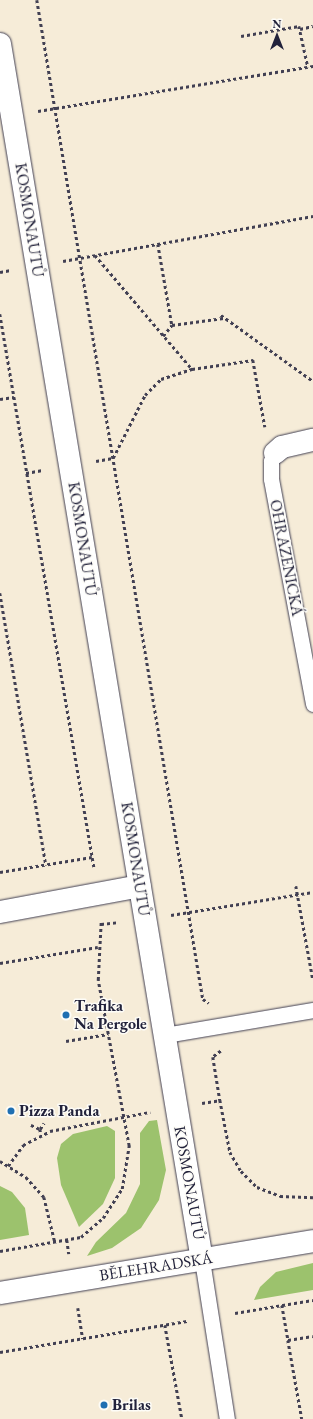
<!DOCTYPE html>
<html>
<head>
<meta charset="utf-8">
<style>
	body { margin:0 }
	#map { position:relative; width:313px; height:1419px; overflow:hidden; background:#f6ecd8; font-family:"EB Garamond",serif }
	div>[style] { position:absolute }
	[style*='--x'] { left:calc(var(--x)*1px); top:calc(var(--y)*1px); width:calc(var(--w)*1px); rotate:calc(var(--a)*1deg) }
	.green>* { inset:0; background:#9cc26d }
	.path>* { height:2.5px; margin-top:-1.25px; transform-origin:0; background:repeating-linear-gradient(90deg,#424053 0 3px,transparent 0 6px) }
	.roads { filter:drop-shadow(0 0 1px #424053) drop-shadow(0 0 1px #424053) }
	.service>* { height:15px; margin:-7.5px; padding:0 7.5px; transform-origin:7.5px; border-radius:7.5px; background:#fff }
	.minor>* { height:22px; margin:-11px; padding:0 11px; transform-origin:11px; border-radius:11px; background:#fff }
	.dots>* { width:11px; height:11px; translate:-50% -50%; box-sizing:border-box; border:2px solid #fdfcf7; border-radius:50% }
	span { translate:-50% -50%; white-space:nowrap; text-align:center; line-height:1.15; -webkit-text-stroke:3px #fdfcf7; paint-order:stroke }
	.street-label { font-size:16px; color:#22223b }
	.poi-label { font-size:16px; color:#22223b; font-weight:700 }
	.left { translate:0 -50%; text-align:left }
	.north { position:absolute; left:257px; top:16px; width:40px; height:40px; -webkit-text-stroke:3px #fdfcf7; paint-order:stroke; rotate:0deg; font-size:11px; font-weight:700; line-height:16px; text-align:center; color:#22223b }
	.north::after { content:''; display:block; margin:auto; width:14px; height:18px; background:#22223b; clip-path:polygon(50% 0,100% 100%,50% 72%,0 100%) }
</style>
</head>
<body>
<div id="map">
	<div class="green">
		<div style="clip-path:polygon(157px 1120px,166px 1170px,159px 1200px,141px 1228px,112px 1248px,87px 1256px,96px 1242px,126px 1213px,140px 1184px,140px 1133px,149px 1121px)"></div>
		<div style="clip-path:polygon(107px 1126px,115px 1131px,115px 1178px,103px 1204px,79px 1227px,61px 1185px,57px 1158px,61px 1144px,73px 1134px)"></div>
		<div style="clip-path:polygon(0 1186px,12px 1192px,25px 1208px,29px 1235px,0 1240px)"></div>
		<div style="clip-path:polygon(313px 1263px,313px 1290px,254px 1300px,260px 1287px,276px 1272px)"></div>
	</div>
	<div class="path">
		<div style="--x:37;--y:0;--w:1013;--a:80.57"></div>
		<div style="--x:203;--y:999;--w:7;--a:34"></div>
		<div style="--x:300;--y:29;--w:13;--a:-13"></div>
		<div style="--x:241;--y:36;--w:59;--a:-9.8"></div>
		<div style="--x:299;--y:26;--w:42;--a:77.6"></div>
		<div style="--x:38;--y:111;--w:279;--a:-9.3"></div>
		<div style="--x:158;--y:244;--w:82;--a:80.2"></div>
		<div style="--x:95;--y:255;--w:150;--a:49.6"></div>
		<div style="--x:192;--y:369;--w:62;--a:-8.4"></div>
		<div style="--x:253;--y:360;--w:68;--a:79.8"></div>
		<div style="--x:63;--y:261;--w:254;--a:-10.2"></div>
		<div style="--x:0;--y:272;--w:11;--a:-10"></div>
		<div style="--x:0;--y:314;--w:561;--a:80.35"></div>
		<div style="--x:221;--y:315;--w:113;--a:35.7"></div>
		<div style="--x:163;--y:336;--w:14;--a:-51"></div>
		<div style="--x:172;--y:325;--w:52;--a:-7.7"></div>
		<div style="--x:0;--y:399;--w:14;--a:-8"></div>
		<div style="--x:96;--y:461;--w:17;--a:-10"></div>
		<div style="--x:113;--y:458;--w:71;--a:-63.1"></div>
		<div style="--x:145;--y:395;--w:23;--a:-45"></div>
		<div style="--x:161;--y:379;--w:33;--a:-18"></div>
		<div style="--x:26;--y:473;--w:17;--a:-10"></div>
		<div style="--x:0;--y:593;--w:276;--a:80.4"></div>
		<div style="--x:0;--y:872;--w:93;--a:-9.3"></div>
		<div style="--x:296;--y:886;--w:96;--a:79.7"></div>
		<div style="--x:171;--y:915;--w:144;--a:-9.2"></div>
		<div style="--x:101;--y:924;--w:18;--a:-6"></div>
		<div style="--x:0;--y:963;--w:99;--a:-9.3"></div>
		<div style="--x:66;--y:1041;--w:43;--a:-9.5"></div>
		<div style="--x:221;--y:1051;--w:10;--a:143"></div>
		<div style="--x:213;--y:1057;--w:44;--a:80.8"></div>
		<div style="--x:220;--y:1100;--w:53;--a:79.1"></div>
		<div style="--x:230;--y:1152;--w:22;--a:60"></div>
		<div style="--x:241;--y:1171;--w:23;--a:45"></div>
		<div style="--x:257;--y:1187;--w:25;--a:21"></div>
		<div style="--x:280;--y:1196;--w:33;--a:2"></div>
		<div style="--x:202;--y:1103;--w:18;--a:-9"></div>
		<div style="--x:31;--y:1125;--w:10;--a:24"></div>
		<div style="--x:40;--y:1129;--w:5;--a:79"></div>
		<div style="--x:40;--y:1129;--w:7;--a:-56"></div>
		<div style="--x:0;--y:1161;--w:31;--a:32"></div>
		<div style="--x:26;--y:1177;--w:27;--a:48"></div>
		<div style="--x:44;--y:1197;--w:46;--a:76.3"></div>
		<div style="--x:8;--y:1166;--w:26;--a:-54"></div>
		<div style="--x:23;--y:1145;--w:30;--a:-27"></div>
		<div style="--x:50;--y:1131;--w:102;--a:-10.8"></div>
		<div style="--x:67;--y:1240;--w:14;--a:82"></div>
		<div style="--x:0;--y:1251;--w:82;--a:-9.8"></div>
		<div style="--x:81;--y:1237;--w:29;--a:-41"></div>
		<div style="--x:103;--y:1218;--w:35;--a:-57"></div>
		<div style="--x:122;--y:1189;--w:44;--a:-80.8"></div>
		<div style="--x:129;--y:1146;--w:169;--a:-100.6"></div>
		<div style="--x:98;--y:980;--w:59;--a:-87.1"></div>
		<div style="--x:282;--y:1305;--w:36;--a:80"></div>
		<div style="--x:288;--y:1340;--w:25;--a:-9"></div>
		<div style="--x:78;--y:1308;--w:31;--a:81"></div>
		<div style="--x:235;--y:1313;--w:79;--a:-9.5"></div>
		<div style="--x:165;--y:1325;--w:96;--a:79.7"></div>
		<div style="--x:288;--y:1340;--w:80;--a:80"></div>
		<div style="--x:0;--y:1352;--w:191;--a:-9.4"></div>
	</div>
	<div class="roads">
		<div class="service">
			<div style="--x:275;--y:453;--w:9;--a:117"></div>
			<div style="--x:271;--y:461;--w:18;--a:90"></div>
			<div style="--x:271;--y:479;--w:229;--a:79.4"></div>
			<div style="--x:165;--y:1035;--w:150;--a:-9.6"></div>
			<div style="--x:202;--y:1260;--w:161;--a:81.1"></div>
		</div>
		<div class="minor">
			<div style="--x:0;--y:44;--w:1233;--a:80.57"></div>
			<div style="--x:275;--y:453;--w:9;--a:-41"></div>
			<div style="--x:282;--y:447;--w:32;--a:-13"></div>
			<div style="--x:0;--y:912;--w:142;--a:-10.5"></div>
			<div style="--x:0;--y:1293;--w:317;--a:-9.4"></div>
		</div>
	</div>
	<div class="dots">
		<div style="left:66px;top:1015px;background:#1f6fb2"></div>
		<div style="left:11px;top:1111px;background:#1f6fb2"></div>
		<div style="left:104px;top:1405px;background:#1f6fb2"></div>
	</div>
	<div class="street-label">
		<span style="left:29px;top:220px;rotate:81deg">KOSMONAUTŮ</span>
		<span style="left:82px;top:539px;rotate:81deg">KOSMONAUTŮ</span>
		<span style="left:286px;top:558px;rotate:79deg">OHRAZENICKÁ</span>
		<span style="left:135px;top:859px;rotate:81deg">KOSMONAUTŮ</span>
		<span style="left:189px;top:1183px;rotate:80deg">KOSMONAUTŮ</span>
		<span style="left:156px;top:1267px;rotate:-9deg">BĚLEHRADSKÁ</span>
	</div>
	<div class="poi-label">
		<span class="left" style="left:74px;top:1015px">Trafika<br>Na Pergole</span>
		<span class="left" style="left:19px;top:1111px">Pizza Panda</span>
		<span class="left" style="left:112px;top:1405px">Brilas</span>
	</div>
	<div class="north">N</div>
</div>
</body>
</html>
